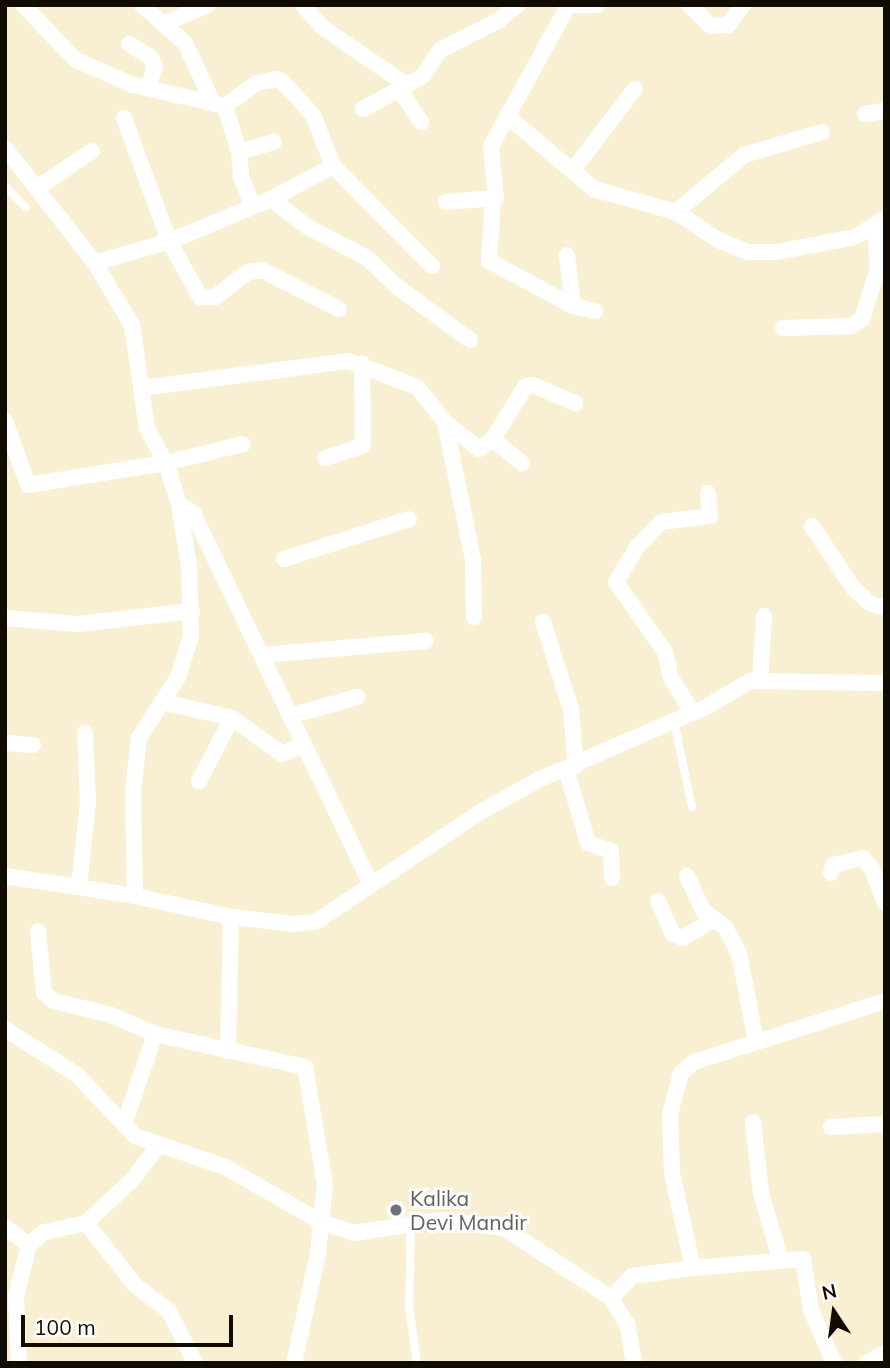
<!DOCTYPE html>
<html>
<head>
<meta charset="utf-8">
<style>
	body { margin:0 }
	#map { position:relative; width:890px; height:1368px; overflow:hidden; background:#f9f0d3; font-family:Mulish,sans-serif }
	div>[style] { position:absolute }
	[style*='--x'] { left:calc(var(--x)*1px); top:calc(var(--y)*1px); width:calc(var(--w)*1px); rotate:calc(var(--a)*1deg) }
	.lane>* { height:8px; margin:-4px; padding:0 4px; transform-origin:4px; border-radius:4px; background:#fff }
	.street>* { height:16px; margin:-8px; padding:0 8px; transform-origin:8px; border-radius:8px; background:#fff }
	.dots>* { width:19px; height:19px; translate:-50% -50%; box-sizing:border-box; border:4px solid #fffdf7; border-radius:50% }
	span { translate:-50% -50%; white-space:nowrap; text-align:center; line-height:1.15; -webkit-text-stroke:6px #fffdf7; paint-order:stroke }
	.worship-label { font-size:21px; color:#5b616d }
	.left { translate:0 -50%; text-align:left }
	.frame { position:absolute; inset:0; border:7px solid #100c04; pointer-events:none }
	.north { position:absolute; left:799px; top:1277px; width:70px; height:70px; -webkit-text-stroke:5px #fffdf7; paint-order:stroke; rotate:347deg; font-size:19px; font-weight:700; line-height:28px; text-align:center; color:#100c04 }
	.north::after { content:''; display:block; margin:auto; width:24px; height:32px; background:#100c04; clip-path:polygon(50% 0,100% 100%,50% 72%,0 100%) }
	.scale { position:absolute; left:21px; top:1315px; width:212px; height:32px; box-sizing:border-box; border:4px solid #100c04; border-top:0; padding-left:9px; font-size:21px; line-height:24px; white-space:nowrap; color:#100c04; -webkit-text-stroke:5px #fffdf7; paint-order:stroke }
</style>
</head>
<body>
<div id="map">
	<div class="lane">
		<div style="--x:5;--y:186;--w:30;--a:46"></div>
		<div style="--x:674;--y:721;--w:88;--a:78.2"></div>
		<div style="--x:411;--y:1225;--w:80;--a:91.4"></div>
		<div style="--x:409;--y:1305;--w:59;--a:82.1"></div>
	</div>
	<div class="street">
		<div style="--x:23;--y:5;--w:76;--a:46.1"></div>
		<div style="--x:76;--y:60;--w:62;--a:23.7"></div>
		<div style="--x:133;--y:85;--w:94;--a:12.9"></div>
		<div style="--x:225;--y:106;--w:48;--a:73.1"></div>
		<div style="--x:239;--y:152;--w:25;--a:85"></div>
		<div style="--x:241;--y:177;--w:31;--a:68"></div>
		<div style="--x:142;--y:5;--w:57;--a:41.5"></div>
		<div style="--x:185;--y:43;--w:66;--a:65"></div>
		<div style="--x:303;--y:5;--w:29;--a:49"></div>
		<div style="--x:322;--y:27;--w:103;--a:34.3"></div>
		<div style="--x:567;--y:5;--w:30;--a:0"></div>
		<div style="--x:689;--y:5;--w:30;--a:44"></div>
		<div style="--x:711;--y:26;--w:17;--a:-3"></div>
		<div style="--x:728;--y:25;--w:25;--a:-53"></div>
		<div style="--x:163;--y:24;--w:49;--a:-22.9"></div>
		<div style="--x:129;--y:44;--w:26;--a:32"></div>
		<div style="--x:151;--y:58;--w:9;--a:63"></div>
		<div style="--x:155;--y:66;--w:22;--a:108"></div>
		<div style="--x:399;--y:89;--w:40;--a:56"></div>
		<div style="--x:225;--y:106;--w:39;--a:-36"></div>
		<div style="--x:257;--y:83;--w:20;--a:-11"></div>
		<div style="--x:277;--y:79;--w:8;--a:30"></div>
		<div style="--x:284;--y:83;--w:43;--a:47.8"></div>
		<div style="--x:313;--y:115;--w:55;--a:68.6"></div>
		<div style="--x:333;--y:166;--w:141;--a:45.3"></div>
		<div style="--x:363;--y:109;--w:68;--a:-28.8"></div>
		<div style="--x:423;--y:76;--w:31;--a:-57"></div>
		<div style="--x:440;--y:50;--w:65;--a:-26.6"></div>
		<div style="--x:498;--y:21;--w:25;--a:-40"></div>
		<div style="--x:865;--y:114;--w:20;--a:-9"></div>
		<div style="--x:507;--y:116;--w:114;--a:40"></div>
		<div style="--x:594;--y:189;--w:85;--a:15.7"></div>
		<div style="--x:676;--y:212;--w:50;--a:33.7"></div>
		<div style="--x:718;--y:240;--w:32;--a:22"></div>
		<div style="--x:748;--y:252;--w:29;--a:0"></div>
		<div style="--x:777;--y:252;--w:79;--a:-10.9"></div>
		<div style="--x:855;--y:237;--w:35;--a:-31"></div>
		<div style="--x:124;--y:118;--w:131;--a:69.9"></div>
		<div style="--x:169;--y:241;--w:64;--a:61"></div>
		<div style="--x:200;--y:297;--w:15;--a:0"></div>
		<div style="--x:215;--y:297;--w:41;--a:-37.1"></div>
		<div style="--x:248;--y:272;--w:14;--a:-8"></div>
		<div style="--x:262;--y:270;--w:86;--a:26.9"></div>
		<div style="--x:5;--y:148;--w:146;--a:52"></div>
		<div style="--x:95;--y:263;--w:72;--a:59.2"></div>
		<div style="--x:132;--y:325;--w:104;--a:81.7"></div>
		<div style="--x:147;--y:428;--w:40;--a:62"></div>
		<div style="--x:166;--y:463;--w:43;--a:72.4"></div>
		<div style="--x:179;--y:504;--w:63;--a:80.8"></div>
		<div style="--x:189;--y:566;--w:70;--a:88.4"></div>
		<div style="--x:191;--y:636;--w:43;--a:107.6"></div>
		<div style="--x:178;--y:677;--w:72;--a:122.6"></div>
		<div style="--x:139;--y:738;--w:54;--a:96.3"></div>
		<div style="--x:133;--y:792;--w:104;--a:88.9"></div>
		<div style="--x:239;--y:152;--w:36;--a:-16"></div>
		<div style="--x:573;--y:170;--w:102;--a:-52.6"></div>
		<div style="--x:37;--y:188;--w:66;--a:-33.9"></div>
		<div style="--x:271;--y:199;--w:70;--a:-28"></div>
		<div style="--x:493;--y:200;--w:61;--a:93.8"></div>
		<div style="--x:489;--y:261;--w:95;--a:28.2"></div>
		<div style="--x:446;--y:202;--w:50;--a:-4.6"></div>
		<div style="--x:496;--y:198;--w:52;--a:-95.5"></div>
		<div style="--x:491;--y:146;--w:160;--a:-61.2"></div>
		<div style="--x:676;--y:212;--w:89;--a:-40"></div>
		<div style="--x:744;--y:155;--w:81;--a:-16.4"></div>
		<div style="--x:567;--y:255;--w:51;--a:83.3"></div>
		<div style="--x:573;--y:306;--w:23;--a:13"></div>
		<div style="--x:95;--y:263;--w:81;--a:-16.4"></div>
		<div style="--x:173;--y:240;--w:106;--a:-22.7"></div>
		<div style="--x:271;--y:199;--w:46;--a:37.1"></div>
		<div style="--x:308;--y:227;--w:67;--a:27.7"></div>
		<div style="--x:367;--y:258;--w:44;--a:43.2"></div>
		<div style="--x:399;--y:288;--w:88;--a:36.2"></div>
		<div style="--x:783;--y:328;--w:68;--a:-1.7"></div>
		<div style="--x:851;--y:326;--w:13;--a:-32"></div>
		<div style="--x:862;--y:319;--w:52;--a:-72.3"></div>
		<div style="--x:878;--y:269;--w:43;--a:-94"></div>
		<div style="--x:141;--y:388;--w:209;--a:-7.4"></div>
		<div style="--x:348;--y:361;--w:74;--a:20.6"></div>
		<div style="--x:417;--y:387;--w:45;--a:51.3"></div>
		<div style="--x:445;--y:422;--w:141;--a:78.5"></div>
		<div style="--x:473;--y:560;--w:57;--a:89"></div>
		<div style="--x:5;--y:421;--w:68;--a:70.2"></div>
		<div style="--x:28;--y:485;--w:140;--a:-9.1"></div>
		<div style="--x:166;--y:463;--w:79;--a:-13.9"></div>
		<div style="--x:445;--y:422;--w:43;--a:38.5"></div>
		<div style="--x:479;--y:449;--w:17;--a:-36"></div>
		<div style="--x:493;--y:439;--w:61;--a:-58.4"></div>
		<div style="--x:525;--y:387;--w:8;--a:-14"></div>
		<div style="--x:533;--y:385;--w:46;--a:23.2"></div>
		<div style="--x:493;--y:439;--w:38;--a:40"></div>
		<div style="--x:325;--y:458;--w:40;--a:-18"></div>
		<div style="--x:363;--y:446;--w:83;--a:-90.7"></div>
		<div style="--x:179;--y:504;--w:17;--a:33"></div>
		<div style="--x:193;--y:513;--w:412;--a:64.4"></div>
		<div style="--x:812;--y:526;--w:74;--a:56.5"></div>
		<div style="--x:853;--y:588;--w:24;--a:42"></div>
		<div style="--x:871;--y:604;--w:15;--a:16"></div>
		<div style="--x:284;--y:559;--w:131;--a:-17.7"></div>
		<div style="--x:5;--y:618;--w:72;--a:4.8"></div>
		<div style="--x:77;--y:624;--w:116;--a:-6.4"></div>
		<div style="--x:543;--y:622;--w:92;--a:72.3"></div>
		<div style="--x:571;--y:710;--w:56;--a:84.9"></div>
		<div style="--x:262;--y:655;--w:164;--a:-4.9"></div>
		<div style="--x:760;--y:681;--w:65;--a:-86.5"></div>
		<div style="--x:163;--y:702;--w:71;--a:13.1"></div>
		<div style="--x:232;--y:718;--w:62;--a:35.8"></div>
		<div style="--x:282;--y:754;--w:24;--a:-24"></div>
		<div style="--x:693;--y:713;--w:41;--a:-122.2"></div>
		<div style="--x:671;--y:678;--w:27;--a:-103"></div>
		<div style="--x:665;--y:652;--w:85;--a:-125"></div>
		<div style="--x:616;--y:582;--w:41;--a:-59"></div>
		<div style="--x:637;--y:547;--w:35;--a:-46"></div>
		<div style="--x:661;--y:522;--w:49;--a:-7"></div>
		<div style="--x:710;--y:516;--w:23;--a:-95"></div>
		<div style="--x:290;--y:716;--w:70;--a:-15.8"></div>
		<div style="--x:5;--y:743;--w:28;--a:4"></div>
		<div style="--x:566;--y:769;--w:77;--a:73.4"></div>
		<div style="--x:588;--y:843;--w:24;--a:19"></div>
		<div style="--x:611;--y:851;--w:27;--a:88"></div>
		<div style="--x:199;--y:781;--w:71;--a:-62.4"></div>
		<div style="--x:831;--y:873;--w:8;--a:-76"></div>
		<div style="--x:833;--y:865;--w:31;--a:-13"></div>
		<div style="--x:863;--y:858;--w:14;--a:51"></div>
		<div style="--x:872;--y:869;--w:36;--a:69"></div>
		<div style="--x:5;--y:876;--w:132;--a:8.7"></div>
		<div style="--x:135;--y:896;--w:98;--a:12.3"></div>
		<div style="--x:231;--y:917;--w:63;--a:6.3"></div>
		<div style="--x:294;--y:924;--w:23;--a:-7"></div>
		<div style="--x:317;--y:921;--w:198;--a:-33.7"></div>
		<div style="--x:482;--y:811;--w:64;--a:-29"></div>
		<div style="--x:538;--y:780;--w:183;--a:-23.5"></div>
		<div style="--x:706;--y:707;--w:51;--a:-30.6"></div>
		<div style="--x:750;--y:681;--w:135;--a:0.8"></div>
		<div style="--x:687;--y:876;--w:38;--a:65"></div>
		<div style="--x:703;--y:911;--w:27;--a:36"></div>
		<div style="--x:725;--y:927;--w:30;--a:62"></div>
		<div style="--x:739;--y:953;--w:90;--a:79.1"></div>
		<div style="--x:79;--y:887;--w:85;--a:-84"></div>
		<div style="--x:88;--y:802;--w:69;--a:-92.5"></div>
		<div style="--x:658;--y:901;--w:36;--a:66"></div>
		<div style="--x:673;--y:934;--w:11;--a:22"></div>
		<div style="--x:683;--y:938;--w:35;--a:-31"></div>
		<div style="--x:38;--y:931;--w:62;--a:84.5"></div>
		<div style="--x:44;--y:993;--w:13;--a:39"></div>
		<div style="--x:54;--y:1001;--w:59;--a:13.8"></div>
		<div style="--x:111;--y:1015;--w:48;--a:23.4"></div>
		<div style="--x:155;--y:1034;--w:154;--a:12.4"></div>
		<div style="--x:305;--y:1067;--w:119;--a:80.3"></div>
		<div style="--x:325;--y:1184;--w:69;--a:95.8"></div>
		<div style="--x:318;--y:1253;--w:113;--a:102.3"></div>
		<div style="--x:5;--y:1029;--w:84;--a:32.4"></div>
		<div style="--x:76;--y:1074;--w:86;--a:46.4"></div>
		<div style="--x:135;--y:1136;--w:95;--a:19"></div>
		<div style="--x:225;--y:1167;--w:111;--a:29.8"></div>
		<div style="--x:321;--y:1222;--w:35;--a:18"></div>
		<div style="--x:354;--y:1233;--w:87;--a:-8.6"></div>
		<div style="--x:440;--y:1220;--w:64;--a:7.1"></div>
		<div style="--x:504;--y:1228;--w:128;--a:33.2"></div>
		<div style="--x:228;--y:1051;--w:134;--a:-88.7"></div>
		<div style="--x:753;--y:1122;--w:71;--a:83.6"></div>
		<div style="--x:761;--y:1193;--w:68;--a:73.7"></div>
		<div style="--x:124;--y:1125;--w:96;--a:-71.2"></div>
		<div style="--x:831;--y:1127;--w:54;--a:-3.2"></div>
		<div style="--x:158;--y:1146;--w:40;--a:127"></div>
		<div style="--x:134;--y:1178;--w:66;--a:136.8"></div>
		<div style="--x:86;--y:1223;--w:79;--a:51.7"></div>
		<div style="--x:135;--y:1285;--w:43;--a:37.4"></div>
		<div style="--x:169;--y:1311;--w:58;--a:63.4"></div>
		<div style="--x:5;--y:1227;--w:30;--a:37"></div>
		<div style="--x:693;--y:1268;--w:110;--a:-4.7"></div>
		<div style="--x:803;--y:1259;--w:52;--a:81.1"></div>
		<div style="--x:811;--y:1310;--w:58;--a:66.5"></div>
		<div style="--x:19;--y:1363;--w:67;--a:-92.6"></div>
		<div style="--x:16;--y:1296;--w:53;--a:-75.7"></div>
		<div style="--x:29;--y:1245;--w:20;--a:-41"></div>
		<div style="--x:44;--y:1232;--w:43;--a:-12.1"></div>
		<div style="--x:634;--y:1363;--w:40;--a:-100"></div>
		<div style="--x:627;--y:1324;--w:31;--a:-122"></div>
		<div style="--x:611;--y:1298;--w:30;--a:-46"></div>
		<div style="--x:632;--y:1276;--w:62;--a:-7.5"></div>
		<div style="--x:693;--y:1268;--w:97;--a:-102.5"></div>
		<div style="--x:672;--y:1173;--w:59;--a:-91.9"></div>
		<div style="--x:670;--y:1114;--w:42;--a:-75"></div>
		<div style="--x:681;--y:1073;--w:17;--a:-40"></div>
		<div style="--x:694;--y:1062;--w:201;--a:-17.7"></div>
		<div style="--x:866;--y:1363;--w:21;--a:-28"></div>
	</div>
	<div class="dots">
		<div style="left:396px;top:1210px;background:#6b7280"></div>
	</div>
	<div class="worship-label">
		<span class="left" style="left:410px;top:1210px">Kalika<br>Devi Mandir</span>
	</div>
	<div class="frame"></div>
	<div class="north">N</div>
	<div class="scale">100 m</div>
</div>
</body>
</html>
